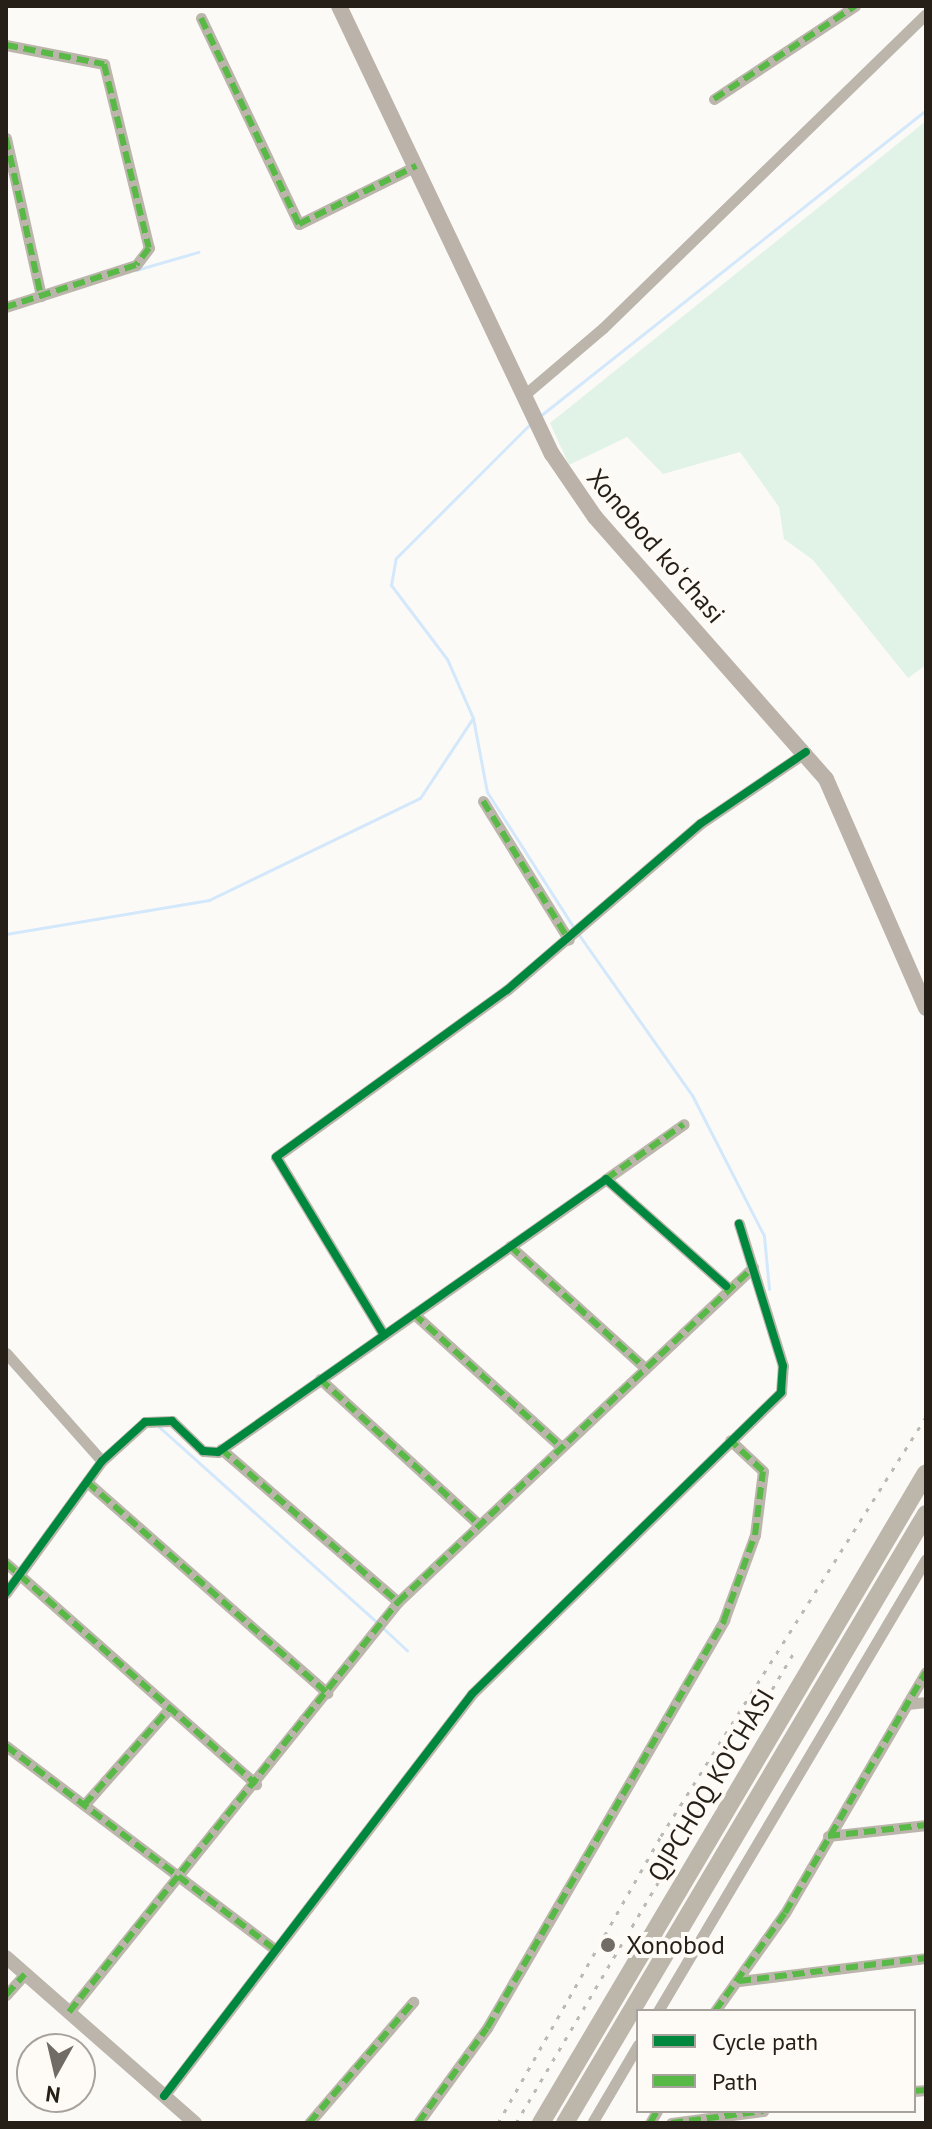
<!DOCTYPE html>
<html>
<head>
<meta charset="utf-8">
<style>
	body { margin:0 }
	#map { position:relative; width:932px; height:2129px; overflow:hidden; background:#fcfaf7; font-family:"PT Sans",sans-serif }
	div>[style] { position:absolute }
	[style*='--x'] { left:calc(var(--x)*1px); top:calc(var(--y)*1px); width:calc(var(--w)*1px); rotate:calc(var(--a)*1deg) }
	.green>* { inset:0; background:#e0f3e6 }
	.stream>* { height:3px; margin:-1.5px; padding:0 1.5px; transform-origin:1.5px; border-radius:1.5px; background:#d3e8fb }
	.minor>* { height:11px; margin:-5.5px; padding:0 5.5px; transform-origin:5.5px; border-radius:5.5px; background:#bbb5ab }
	.tertiary>* { height:14px; margin:-7px; padding:0 7px; transform-origin:7px; border-radius:7px; background:#bbb5ab }
	.secondary>* { height:16px; margin:-8px; padding:0 8px; transform-origin:8px; border-radius:8px; background:#bbb3a9 }
	.primary>* { height:18px; margin:-9px; padding:0 9px; transform-origin:9px; border-radius:9px; background:#bdb6ab }
	.rail>* { height:3px; margin-top:-1.5px; transform-origin:0; background:repeating-linear-gradient(90deg,#bcb9b2 0 4px,transparent 0 12px) }
	.quiet>* { height:6px; margin-top:-3px; transform-origin:0; background:repeating-linear-gradient(90deg,#58b947 0 12px,transparent 0 18px) }
	.cycleway>* { height:8px; margin:-4px; padding:0 4px; transform-origin:4px; border-radius:4px; background:#00873e }
	.dots>* { width:22px; height:22px; translate:-50% -50%; box-sizing:border-box; border:4px solid #fefaf5; border-radius:50% }
	span { translate:-50% -50%; white-space:nowrap; text-align:center; line-height:1.15; -webkit-text-stroke:8px #fefaf5; paint-order:stroke }
	.street-label { font-size:26px; color:#261f17 }
	.poi-label { font-size:26px; color:#261f17 }
	.left { translate:0 -50%; text-align:left }
	.frame { position:absolute; inset:0; border:8px solid #261f17; pointer-events:none }
	.legend { position:absolute; left:636px; top:2009px; width:280px; height:104px; box-sizing:border-box; background:#fefaf5; border:2px solid #a8a29c; margin:0; padding:10px 14px; list-style:none; font-size:24px; color:#261f17 }
	.legend li { display:flex; align-items:center; gap:16px; height:40px }
	.legend b { width:40px; border:2px solid #a8a29c }
	.north { position:absolute; left:16px; top:2033px; width:80px; height:80px; box-sizing:border-box; background:#fefaf5; border:2px solid #a8a29c; border-radius:50%; rotate:188deg; font-size:22px; font-weight:700; line-height:32px; text-align:center; color:#261f17 }
	.north::after { content:''; display:block; margin:auto; width:28px; height:36px; background:#716c65; clip-path:polygon(50% 0,100% 100%,50% 72%,0 100%) }
</style>
</head>
<body>
<div id="map">
	<div class="green">
		<div style="clip-path:polygon(926px 121px,926px 665px,908px 678px,813px 560px,784px 539px,779px 507px,740px 452px,663px 474px,627px 437px,569px 465px,550px 423px)"></div>
	</div>
	<div class="stream">
		<div style="--x:136;--y:270;--w:65;--a:-16.2"></div>
		<div style="--x:540;--y:416;--w:493;--a:-38.4"></div>
		<div style="--x:473;--y:718;--w:75;--a:79.3"></div>
		<div style="--x:487;--y:792;--w:161;--a:57.4"></div>
		<div style="--x:6;--y:934;--w:206;--a:-9.5"></div>
		<div style="--x:209;--y:900;--w:234;--a:-25.8"></div>
		<div style="--x:420;--y:798;--w:96;--a:-56.5"></div>
		<div style="--x:473;--y:718;--w:64;--a:-113.8"></div>
		<div style="--x:447;--y:659;--w:93;--a:-127.1"></div>
		<div style="--x:391;--y:585;--w:27;--a:-80"></div>
		<div style="--x:396;--y:558;--w:191;--a:-45"></div>
		<div style="--x:579;--y:935;--w:196;--a:54.8"></div>
		<div style="--x:692;--y:1095;--w:158;--a:62.9"></div>
		<div style="--x:764;--y:1236;--w:53;--a:84.6"></div>
		<div style="--x:157;--y:1425;--w:297;--a:41.9"></div>
		<div style="--x:383;--y:1628;--w:33;--a:43"></div>
	</div>
	<div class="minor">
		<div style="--x:201;--y:18;--w:228;--a:64.6"></div>
		<div style="--x:299;--y:224;--w:131;--a:-26.4"></div>
		<div style="--x:6;--y:45;--w:100;--a:11"></div>
		<div style="--x:104;--y:64;--w:189;--a:76.3"></div>
		<div style="--x:149;--y:248;--w:21;--a:127"></div>
		<div style="--x:136;--y:265;--w:137;--a:162.1"></div>
		<div style="--x:714;--y:99;--w:169;--a:-33.4"></div>
		<div style="--x:6;--y:138;--w:162;--a:77.5"></div>
		<div style="--x:523;--y:396;--w:105;--a:-40.4"></div>
		<div style="--x:603;--y:328;--w:450;--a:-44.2"></div>
		<div style="--x:483;--y:801;--w:163;--a:58.3"></div>
		<div style="--x:606;--y:1179;--w:95;--a:-35.2"></div>
		<div style="--x:510;--y:1246;--w:179;--a:42.1"></div>
		<div style="--x:414;--y:1314;--w:197;--a:42.1"></div>
		<div style="--x:384;--y:1335;--w:208;--a:-121.2"></div>
		<div style="--x:276;--y:1157;--w:285;--a:-35.9"></div>
		<div style="--x:507;--y:990;--w:255;--a:-40.7"></div>
		<div style="--x:700;--y:824;--w:128;--a:-34.2"></div>
		<div style="--x:6;--y:1353;--w:144;--a:48.4"></div>
		<div style="--x:320;--y:1379;--w:214;--a:42.5"></div>
		<div style="--x:221;--y:1449;--w:234;--a:40.8"></div>
		<div style="--x:87;--y:1482;--w:320;--a:41.3"></div>
		<div style="--x:6;--y:1563;--w:334;--a:41.5"></div>
		<div style="--x:6;--y:1593;--w:163;--a:-54"></div>
		<div style="--x:102;--y:1461;--w:58;--a:-42.2"></div>
		<div style="--x:145;--y:1422;--w:27;--a:-2"></div>
		<div style="--x:172;--y:1421;--w:43;--a:44.1"></div>
		<div style="--x:203;--y:1451;--w:15;--a:4"></div>
		<div style="--x:218;--y:1452;--w:474;--a:-35.1"></div>
		<div style="--x:606;--y:1179;--w:161;--a:41.7"></div>
		<div style="--x:907;--y:1704;--w:19;--a:-6"></div>
		<div style="--x:6;--y:1746;--w:338;--a:37.1"></div>
		<div style="--x:84;--y:1805;--w:127;--a:-48.5"></div>
		<div style="--x:828;--y:1836;--w:99;--a:-6.4"></div>
		<div style="--x:739;--y:1981;--w:188;--a:-7"></div>
		<div style="--x:6;--y:1995;--w:28;--a:-48"></div>
		<div style="--x:658;--y:2011;--w:525;--a:-59.34"></div>
		<div style="--x:715;--y:2011;--w:120;--a:-54.5"></div>
		<div style="--x:785;--y:1913;--w:279;--a:-59.7"></div>
		<div style="--x:69;--y:2012;--w:526;--a:-51.26"></div>
		<div style="--x:398;--y:1602;--w:488;--a:-43.3"></div>
		<div style="--x:914;--y:2091;--w:12;--a:-5"></div>
		<div style="--x:164;--y:2096;--w:506;--a:-52.54"></div>
		<div style="--x:472;--y:1694;--w:432;--a:-44.3"></div>
		<div style="--x:781;--y:1392;--w:26;--a:-86"></div>
		<div style="--x:783;--y:1366;--w:149;--a:-107.2"></div>
		<div style="--x:309;--y:2123;--w:160;--a:-49.3"></div>
		<div style="--x:418;--y:2123;--w:117;--a:-54"></div>
		<div style="--x:487;--y:2028;--w:472;--a:-59.8"></div>
		<div style="--x:724;--y:1620;--w:90;--a:-70"></div>
		<div style="--x:755;--y:1535;--w:64;--a:-82.9"></div>
		<div style="--x:763;--y:1471;--w:45;--a:-136.8"></div>
		<div style="--x:592;--y:2123;--w:91;--a:-59.5"></div>
		<div style="--x:650;--y:2123;--w:14;--a:-60"></div>
		<div style="--x:671;--y:2123;--w:93;--a:-7.4"></div>
	</div>
	<div class="tertiary">
		<div style="--x:6;--y:1957;--w:252;--a:41.3"></div>
	</div>
	<div class="secondary">
		<div style="--x:339;--y:6;--w:496;--a:64.6"></div>
		<div style="--x:552;--y:454;--w:76;--a:55.7"></div>
		<div style="--x:595;--y:517;--w:349;--a:48.6"></div>
		<div style="--x:826;--y:779;--w:250;--a:66.4"></div>
	</div>
	<div class="primary">
		<div style="--x:541;--y:2123;--w:755;--a:-59.36"></div>
		<div style="--x:565;--y:2123;--w:708;--a:-59.34"></div>
	</div>
	<div class="rail">
		<div style="--x:498;--y:2123;--w:330;--a:-60.4"></div>
		<div style="--x:661;--y:1836;--w:496;--a:-57.7"></div>
		<div style="--x:516;--y:2123;--w:545;--a:-59.43"></div>
	</div>
	<div class="quiet">
		<div style="--x:201;--y:18;--w:228;--a:64.6"></div>
		<div style="--x:299;--y:224;--w:131;--a:-26.4"></div>
		<div style="--x:6;--y:45;--w:100;--a:11"></div>
		<div style="--x:104;--y:64;--w:189;--a:76.3"></div>
		<div style="--x:149;--y:248;--w:21;--a:127"></div>
		<div style="--x:136;--y:265;--w:137;--a:162.1"></div>
		<div style="--x:714;--y:99;--w:169;--a:-33.4"></div>
		<div style="--x:6;--y:138;--w:162;--a:77.5"></div>
		<div style="--x:483;--y:801;--w:163;--a:58.3"></div>
		<div style="--x:606;--y:1179;--w:95;--a:-35.2"></div>
		<div style="--x:510;--y:1246;--w:179;--a:42.1"></div>
		<div style="--x:414;--y:1314;--w:197;--a:42.1"></div>
		<div style="--x:320;--y:1379;--w:214;--a:42.5"></div>
		<div style="--x:221;--y:1449;--w:234;--a:40.8"></div>
		<div style="--x:87;--y:1482;--w:320;--a:41.3"></div>
		<div style="--x:6;--y:1563;--w:334;--a:41.5"></div>
		<div style="--x:6;--y:1746;--w:338;--a:37.1"></div>
		<div style="--x:84;--y:1805;--w:127;--a:-48.5"></div>
		<div style="--x:828;--y:1836;--w:99;--a:-6.4"></div>
		<div style="--x:739;--y:1981;--w:188;--a:-7"></div>
		<div style="--x:6;--y:1995;--w:28;--a:-48"></div>
		<div style="--x:715;--y:2011;--w:120;--a:-54.5"></div>
		<div style="--x:785;--y:1913;--w:279;--a:-59.7"></div>
		<div style="--x:69;--y:2012;--w:526;--a:-51.26"></div>
		<div style="--x:398;--y:1602;--w:488;--a:-43.3"></div>
		<div style="--x:914;--y:2091;--w:12;--a:-5"></div>
		<div style="--x:309;--y:2123;--w:160;--a:-49.3"></div>
		<div style="--x:418;--y:2123;--w:117;--a:-54"></div>
		<div style="--x:487;--y:2028;--w:472;--a:-59.8"></div>
		<div style="--x:724;--y:1620;--w:90;--a:-70"></div>
		<div style="--x:755;--y:1535;--w:64;--a:-82.9"></div>
		<div style="--x:763;--y:1471;--w:45;--a:-136.8"></div>
		<div style="--x:650;--y:2123;--w:14;--a:-60"></div>
		<div style="--x:671;--y:2123;--w:93;--a:-7.4"></div>
	</div>
	<div class="cycleway">
		<div style="--x:384;--y:1335;--w:208;--a:-121.2"></div>
		<div style="--x:276;--y:1157;--w:285;--a:-35.9"></div>
		<div style="--x:507;--y:990;--w:255;--a:-40.7"></div>
		<div style="--x:700;--y:824;--w:128;--a:-34.2"></div>
		<div style="--x:6;--y:1593;--w:163;--a:-54"></div>
		<div style="--x:102;--y:1461;--w:58;--a:-42.2"></div>
		<div style="--x:145;--y:1422;--w:27;--a:-2"></div>
		<div style="--x:172;--y:1421;--w:43;--a:44.1"></div>
		<div style="--x:203;--y:1451;--w:15;--a:4"></div>
		<div style="--x:218;--y:1452;--w:474;--a:-35.1"></div>
		<div style="--x:606;--y:1179;--w:161;--a:41.7"></div>
		<div style="--x:164;--y:2096;--w:506;--a:-52.54"></div>
		<div style="--x:472;--y:1694;--w:432;--a:-44.3"></div>
		<div style="--x:781;--y:1392;--w:26;--a:-86"></div>
		<div style="--x:783;--y:1366;--w:149;--a:-107.2"></div>
	</div>
	<div class="dots">
		<div style="left:608px;top:1945px;background:#716c65"></div>
	</div>
	<div class="street-label">
		<span style="left:656px;top:546px;rotate:49deg">Xonobod koʻchasi</span>
		<span style="left:711px;top:1785px;rotate:-59deg">QIPCHOQ KO'CHASI</span>
	</div>
	<div class="poi-label">
		<span class="left" style="left:626px;top:1945px">Xonobod</span>
	</div>
	<div class="frame"></div>
	<ul class="legend">
	<li><b style="height:10px;background:#00873e"></b>Cycle path</li>
	<li><b style="height:10px;background:#58b947"></b>Path</li>
	</ul>
	<div class="north">N</div>
</div>
</body>
</html>
